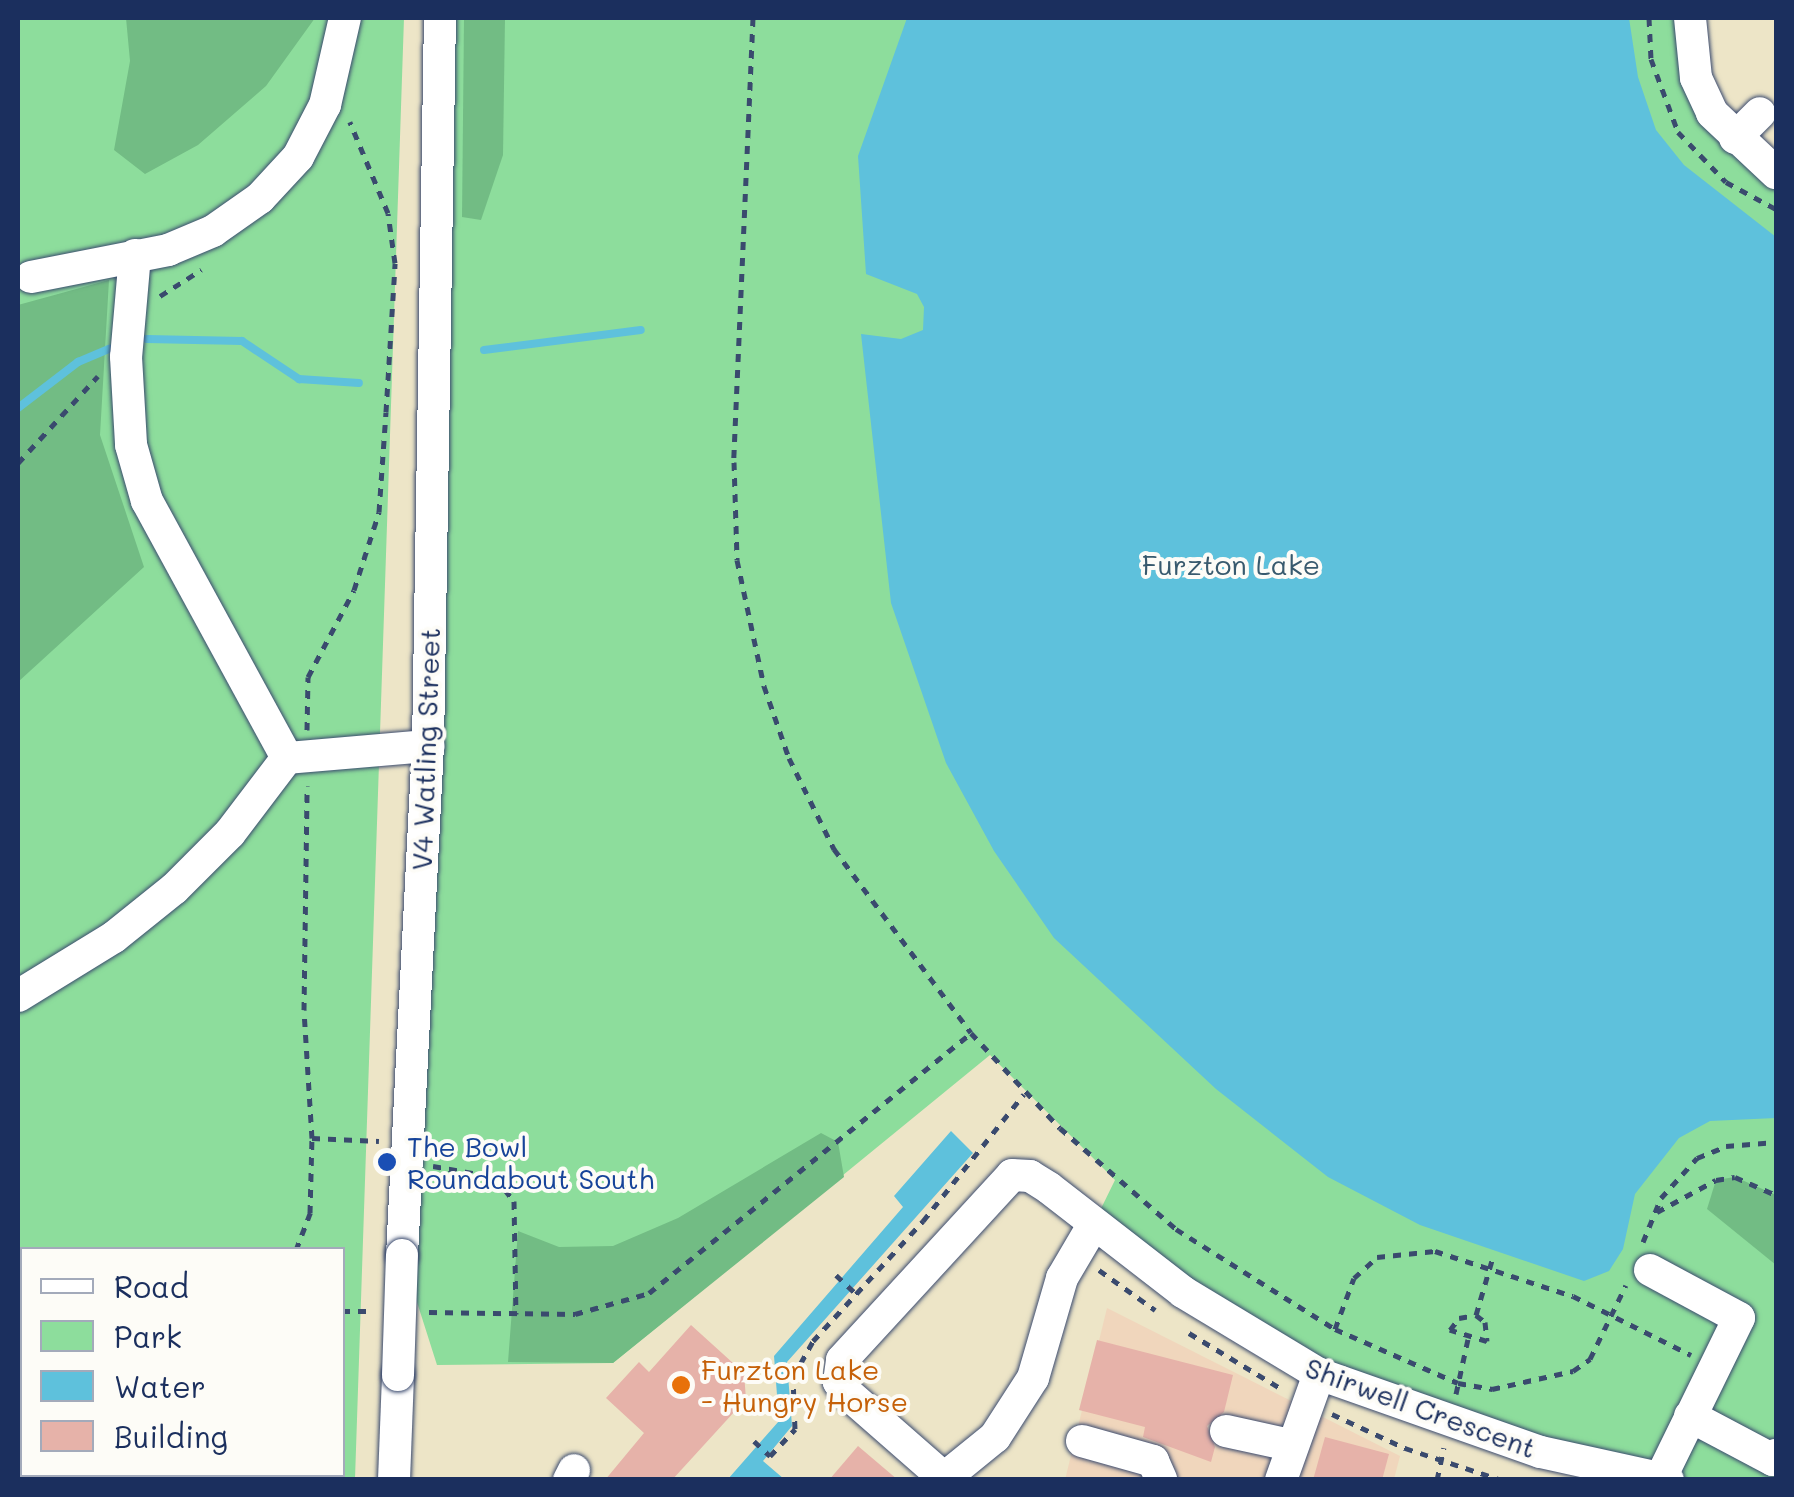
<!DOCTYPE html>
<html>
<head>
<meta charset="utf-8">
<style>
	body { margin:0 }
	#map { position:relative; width:1794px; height:1497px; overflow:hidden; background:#ede5c7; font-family:Mali,sans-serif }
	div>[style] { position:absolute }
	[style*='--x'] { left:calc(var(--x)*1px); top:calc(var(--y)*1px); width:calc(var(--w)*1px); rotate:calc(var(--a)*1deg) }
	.built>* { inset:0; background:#f0d6bc }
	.green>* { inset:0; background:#8ddd9c }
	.forest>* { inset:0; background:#72bc84 }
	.water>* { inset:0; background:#5ec1dc }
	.stream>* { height:8px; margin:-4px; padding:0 4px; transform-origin:4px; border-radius:4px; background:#5ec1dc }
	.building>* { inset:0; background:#e6b2a9 }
	.path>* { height:5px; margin-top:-2.5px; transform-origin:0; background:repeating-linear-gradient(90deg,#3a4a6e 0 8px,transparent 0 16px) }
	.roads { filter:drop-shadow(0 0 2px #3a4a6e) drop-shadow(0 0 2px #3a4a6e) }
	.minor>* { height:32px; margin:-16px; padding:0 16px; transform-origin:16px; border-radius:16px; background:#fff }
	.bridges { filter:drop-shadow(0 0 2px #3a4a6e) drop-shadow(0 0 2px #3a4a6e) }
	.minor-bridge>* { height:32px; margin:-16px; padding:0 16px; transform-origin:16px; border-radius:16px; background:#fff }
	.dots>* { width:28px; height:28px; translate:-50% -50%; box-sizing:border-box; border:5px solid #fdfcf7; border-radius:50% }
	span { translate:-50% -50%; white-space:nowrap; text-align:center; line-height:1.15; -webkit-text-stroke:8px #fdfcf7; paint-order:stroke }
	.park-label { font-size:28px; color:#385a6e }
	.street-label { font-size:28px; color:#1b2f5e }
	.transit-label { font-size:28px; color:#164399 }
	.left { translate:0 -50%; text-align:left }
	.food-label { font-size:28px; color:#c56008 }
	.frame { position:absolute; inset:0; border:20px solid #1b2f5e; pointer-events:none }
	.legend { position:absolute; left:20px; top:1247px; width:325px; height:230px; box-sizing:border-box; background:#fdfcf7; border:2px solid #a3aaba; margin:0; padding:12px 18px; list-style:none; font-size:30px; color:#1b2f5e }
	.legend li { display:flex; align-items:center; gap:20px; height:50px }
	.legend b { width:50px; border:2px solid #a3aaba }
</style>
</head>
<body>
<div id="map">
	<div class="built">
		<div style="clip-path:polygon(1107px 1308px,1400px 1456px,1394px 1479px,1065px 1480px)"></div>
	</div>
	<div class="green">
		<div style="clip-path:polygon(evenodd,18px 18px,404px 18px,355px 1479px,18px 1479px,18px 18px,22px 1250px,342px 1250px,342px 1474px,22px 1474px,22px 1250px)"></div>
		<div style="clip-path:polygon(440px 18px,1690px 18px,1696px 78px,1776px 173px,1776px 1479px,1668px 1479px,1319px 1374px,1092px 1227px,1115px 1180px,990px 1055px,613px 1363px,437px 1365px,402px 1255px)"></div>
	</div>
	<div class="forest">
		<div style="clip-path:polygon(126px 18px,315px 18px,266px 86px,198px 145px,145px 174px,114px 150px,130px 61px)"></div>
		<div style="clip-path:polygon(464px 18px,505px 18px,503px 155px,481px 220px,462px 217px)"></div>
		<div style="clip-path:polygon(109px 280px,100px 435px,144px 567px,18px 682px,18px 305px)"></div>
		<div style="clip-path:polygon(821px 1133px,838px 1142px,844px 1177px,613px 1363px,508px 1362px,518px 1231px,559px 1247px,613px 1246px,678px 1218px)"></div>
		<div style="clip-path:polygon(1735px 1177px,1776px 1195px,1776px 1265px,1707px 1209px,1716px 1180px)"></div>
	</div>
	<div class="water">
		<div style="clip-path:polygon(907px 18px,1629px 18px,1638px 77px,1656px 130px,1684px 165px,1776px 237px,1776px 1118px,1710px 1121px,1679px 1138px,1635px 1194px,1623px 1249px,1609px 1271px,1584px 1281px,1420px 1225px,1328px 1177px,1216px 1089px,1054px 938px,994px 851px,946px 763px,891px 603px,861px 334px,901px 339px,923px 330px,924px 307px,917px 294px,866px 274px,858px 156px)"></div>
		<div style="clip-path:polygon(951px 1131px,973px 1153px,787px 1362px,792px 1426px,763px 1461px,784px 1479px,728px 1479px,779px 1421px,774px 1356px,903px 1207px,894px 1196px)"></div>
	</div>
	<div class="stream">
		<div style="--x:147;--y:339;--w:95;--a:1.2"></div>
		<div style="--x:242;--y:341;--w:69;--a:33.7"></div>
		<div style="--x:299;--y:379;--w:60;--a:3.8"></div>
		<div style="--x:484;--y:350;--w:158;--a:-7.3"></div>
		<div style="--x:18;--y:408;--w:76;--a:-37.5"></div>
		<div style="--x:78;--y:362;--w:34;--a:-23"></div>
	</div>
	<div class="building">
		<div style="clip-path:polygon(691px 1325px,744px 1373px,746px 1399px,672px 1480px,605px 1480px,644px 1433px,606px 1398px,639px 1362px,649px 1372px)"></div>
		<div style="clip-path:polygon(1097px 1340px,1233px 1375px,1224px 1412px,1207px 1426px,1215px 1447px,1211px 1462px,1143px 1437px,1145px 1427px,1079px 1410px)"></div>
		<div style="clip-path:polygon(1325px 1437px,1389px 1454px,1382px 1480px,1313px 1480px)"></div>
		<div style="clip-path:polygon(858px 1446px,898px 1480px,829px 1480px)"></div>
	</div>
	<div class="path">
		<div style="--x:753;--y:18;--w:444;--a:92.5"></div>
		<div style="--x:734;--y:462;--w:98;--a:88.2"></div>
		<div style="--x:737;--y:560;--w:129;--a:77.9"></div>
		<div style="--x:764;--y:686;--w:76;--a:70.9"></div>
		<div style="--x:789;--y:758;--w:102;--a:63.7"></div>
		<div style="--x:834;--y:849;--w:229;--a:53.3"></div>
		<div style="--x:971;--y:1033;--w:130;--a:46.9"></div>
		<div style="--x:1060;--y:1128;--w:154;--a:41"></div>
		<div style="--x:1176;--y:1229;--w:188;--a:32.2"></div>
		<div style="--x:1335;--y:1329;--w:134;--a:23.7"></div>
		<div style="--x:1458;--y:1383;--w:35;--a:10"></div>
		<div style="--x:1492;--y:1389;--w:83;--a:-12.5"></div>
		<div style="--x:1573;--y:1371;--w:21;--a:-35"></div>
		<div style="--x:1590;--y:1359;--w:82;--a:-64.1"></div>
		<div style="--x:1649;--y:18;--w:41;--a:87.2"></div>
		<div style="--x:1651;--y:59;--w:78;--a:69.7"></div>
		<div style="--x:1678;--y:132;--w:69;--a:46.2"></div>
		<div style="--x:1726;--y:182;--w:57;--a:28.4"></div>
		<div style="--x:160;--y:296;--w:49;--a:-32.4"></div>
		<div style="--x:18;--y:463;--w:118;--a:-47.4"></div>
		<div style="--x:307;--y:730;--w:53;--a:-88.9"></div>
		<div style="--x:308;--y:677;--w:98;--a:-62.1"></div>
		<div style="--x:354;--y:590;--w:82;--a:-72.2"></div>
		<div style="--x:379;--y:512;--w:100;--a:-86"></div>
		<div style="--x:386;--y:412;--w:149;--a:-86.5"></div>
		<div style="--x:395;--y:263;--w:50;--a:-98"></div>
		<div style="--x:388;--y:213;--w:99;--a:-112.7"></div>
		<div style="--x:312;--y:1138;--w:67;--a:2.6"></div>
		<div style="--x:433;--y:1166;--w:63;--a:10.1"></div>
		<div style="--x:495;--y:1177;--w:31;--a:52"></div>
		<div style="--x:514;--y:1201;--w:113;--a:89"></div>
		<div style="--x:1657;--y:1212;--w:67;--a:-28.5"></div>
		<div style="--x:1716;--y:1180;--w:19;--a:-9"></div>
		<div style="--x:1735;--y:1177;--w:45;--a:23.7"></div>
		<div style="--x:1643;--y:1242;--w:48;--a:-67.8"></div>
		<div style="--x:1661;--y:1198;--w:54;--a:-48"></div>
		<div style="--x:1697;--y:1158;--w:31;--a:-22"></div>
		<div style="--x:1726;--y:1146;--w:50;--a:-4.6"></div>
		<div style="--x:296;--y:1250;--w:40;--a:-69"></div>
		<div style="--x:310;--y:1213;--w:75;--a:-88.5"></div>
		<div style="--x:312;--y:1138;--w:128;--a:-93.6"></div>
		<div style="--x:304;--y:1010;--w:224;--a:-89.2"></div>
		<div style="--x:1099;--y:1270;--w:69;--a:35.5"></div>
		<div style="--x:836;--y:1275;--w:25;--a:43"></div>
		<div style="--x:342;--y:1311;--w:31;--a:0"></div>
		<div style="--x:429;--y:1312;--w:146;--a:0.8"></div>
		<div style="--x:575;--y:1314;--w:77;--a:-15.8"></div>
		<div style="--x:649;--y:1293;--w:414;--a:-38.9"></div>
		<div style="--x:1476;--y:1315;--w:11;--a:38"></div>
		<div style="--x:1485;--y:1322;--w:19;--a:84"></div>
		<div style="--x:1487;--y:1341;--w:39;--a:-163"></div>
		<div style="--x:1450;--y:1330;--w:15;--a:-53"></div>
		<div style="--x:1459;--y:1318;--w:17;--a:-10"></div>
		<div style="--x:1476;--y:1315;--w:60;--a:-73.7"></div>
		<div style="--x:1335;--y:1329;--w:54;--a:-69.6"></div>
		<div style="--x:1354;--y:1278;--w:31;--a:-42"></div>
		<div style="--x:1377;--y:1257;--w:58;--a:-5.9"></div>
		<div style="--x:1435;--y:1251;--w:145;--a:18.1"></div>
		<div style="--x:1573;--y:1296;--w:132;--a:26.6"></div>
		<div style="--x:1189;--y:1333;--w:109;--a:31.1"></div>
		<div style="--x:1456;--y:1394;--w:56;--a:-77.7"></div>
		<div style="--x:1332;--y:1414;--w:81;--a:25"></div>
		<div style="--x:1405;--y:1448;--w:102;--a:18.3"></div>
		<div style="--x:754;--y:1441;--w:22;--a:43"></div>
		<div style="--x:770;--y:1456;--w:37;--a:-47"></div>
		<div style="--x:795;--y:1429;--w:52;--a:-92.2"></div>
		<div style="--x:793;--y:1377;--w:41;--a:-60.9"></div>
		<div style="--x:813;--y:1341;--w:163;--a:-47.5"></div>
		<div style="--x:923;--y:1221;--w:162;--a:-51.5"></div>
		<div style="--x:25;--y:1480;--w:13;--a:-29"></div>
		<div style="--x:1437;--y:1480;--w:33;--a:-78"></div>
	</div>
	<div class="roads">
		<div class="minor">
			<div style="--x:1690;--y:18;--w:60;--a:84.3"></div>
			<div style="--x:1696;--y:78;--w:38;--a:65"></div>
			<div style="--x:1712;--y:113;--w:88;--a:43.2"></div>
			<div style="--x:1735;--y:138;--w:35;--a:-45"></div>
			<div style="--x:135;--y:255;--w:102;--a:95"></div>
			<div style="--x:126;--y:357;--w:88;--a:86.7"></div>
			<div style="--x:131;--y:445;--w:58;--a:74.1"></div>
			<div style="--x:147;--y:501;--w:293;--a:61.4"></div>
			<div style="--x:287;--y:758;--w:142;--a:-4.9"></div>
			<div style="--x:31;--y:277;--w:140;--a:-11.1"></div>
			<div style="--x:168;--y:250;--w:49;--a:-22.9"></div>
			<div style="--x:213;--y:231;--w:57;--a:-35.1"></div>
			<div style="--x:260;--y:198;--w:56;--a:-47.2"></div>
			<div style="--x:298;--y:157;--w:59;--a:-62.6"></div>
			<div style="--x:325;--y:105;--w:89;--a:-77.1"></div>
			<div style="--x:18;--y:996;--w:113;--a:-31.6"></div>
			<div style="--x:114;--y:937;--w:77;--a:-38.7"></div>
			<div style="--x:174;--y:889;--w:79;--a:-45"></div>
			<div style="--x:230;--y:833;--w:94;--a:-52.8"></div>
			<div style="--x:402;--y:1255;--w:510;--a:-87.08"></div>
			<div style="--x:428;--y:746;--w:728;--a:-89.06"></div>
			<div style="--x:1650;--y:1270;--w:101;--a:28.3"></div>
			<div style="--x:1739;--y:1318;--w:177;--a:116.1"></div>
			<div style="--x:1690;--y:1416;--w:94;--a:27.9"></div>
			<div style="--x:1773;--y:1460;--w:6;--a:-59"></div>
			<div style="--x:1226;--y:1431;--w:66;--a:12.3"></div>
			<div style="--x:1082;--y:1441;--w:74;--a:15.7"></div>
			<div style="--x:1153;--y:1461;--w:20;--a:66"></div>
			<div style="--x:944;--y:1478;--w:129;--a:-138.8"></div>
			<div style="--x:847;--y:1393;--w:14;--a:-126"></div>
			<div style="--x:839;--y:1382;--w:22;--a:-82"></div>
			<div style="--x:842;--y:1360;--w:251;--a:-47.4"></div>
			<div style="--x:1012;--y:1175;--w:18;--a:3"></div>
			<div style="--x:1030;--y:1176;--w:22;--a:32"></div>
			<div style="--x:1049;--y:1188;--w:170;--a:37.8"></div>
			<div style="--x:1183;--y:1292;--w:159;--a:31.1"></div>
			<div style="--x:1319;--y:1374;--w:235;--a:19.4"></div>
			<div style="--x:1541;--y:1452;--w:130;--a:12.4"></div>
			<div style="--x:394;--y:1480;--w:105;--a:-87.8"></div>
			<div style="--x:569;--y:1480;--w:11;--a:-63"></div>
			<div style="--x:942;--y:1480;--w:68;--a:-39.1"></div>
			<div style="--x:995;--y:1437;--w:70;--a:-57.2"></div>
			<div style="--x:1033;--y:1378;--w:104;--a:-73.8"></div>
			<div style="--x:1062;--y:1278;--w:59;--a:-59.5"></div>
			<div style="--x:1281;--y:1480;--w:113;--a:-70.3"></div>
		</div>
	</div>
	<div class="bridges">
		<div class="minor-bridge">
			<div style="--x:398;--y:1375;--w:120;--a:-88.1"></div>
		</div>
	</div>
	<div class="dots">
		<div style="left:387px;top:1162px;background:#1a4fb4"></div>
		<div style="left:681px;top:1385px;background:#e8710a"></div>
	</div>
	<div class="park-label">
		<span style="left:1231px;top:564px">Furzton Lake</span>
	</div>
	<div class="street-label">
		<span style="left:425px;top:749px;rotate:-88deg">V4 Watling Street</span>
		<span style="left:1421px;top:1407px;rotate:20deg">Shirwell Crescent</span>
	</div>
	<div class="transit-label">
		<span class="left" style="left:407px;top:1162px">The Bowl<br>Roundabout South</span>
	</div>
	<div class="food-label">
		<span class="left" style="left:701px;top:1385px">Furzton Lake<br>- Hungry Horse</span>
	</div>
	<div class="frame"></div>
	<ul class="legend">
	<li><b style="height:12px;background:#fff"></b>Road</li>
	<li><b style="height:28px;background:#8ddd9c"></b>Park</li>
	<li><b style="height:28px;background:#5ec1dc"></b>Water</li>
	<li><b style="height:28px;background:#e6b2a9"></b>Building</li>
	</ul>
</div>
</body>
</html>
